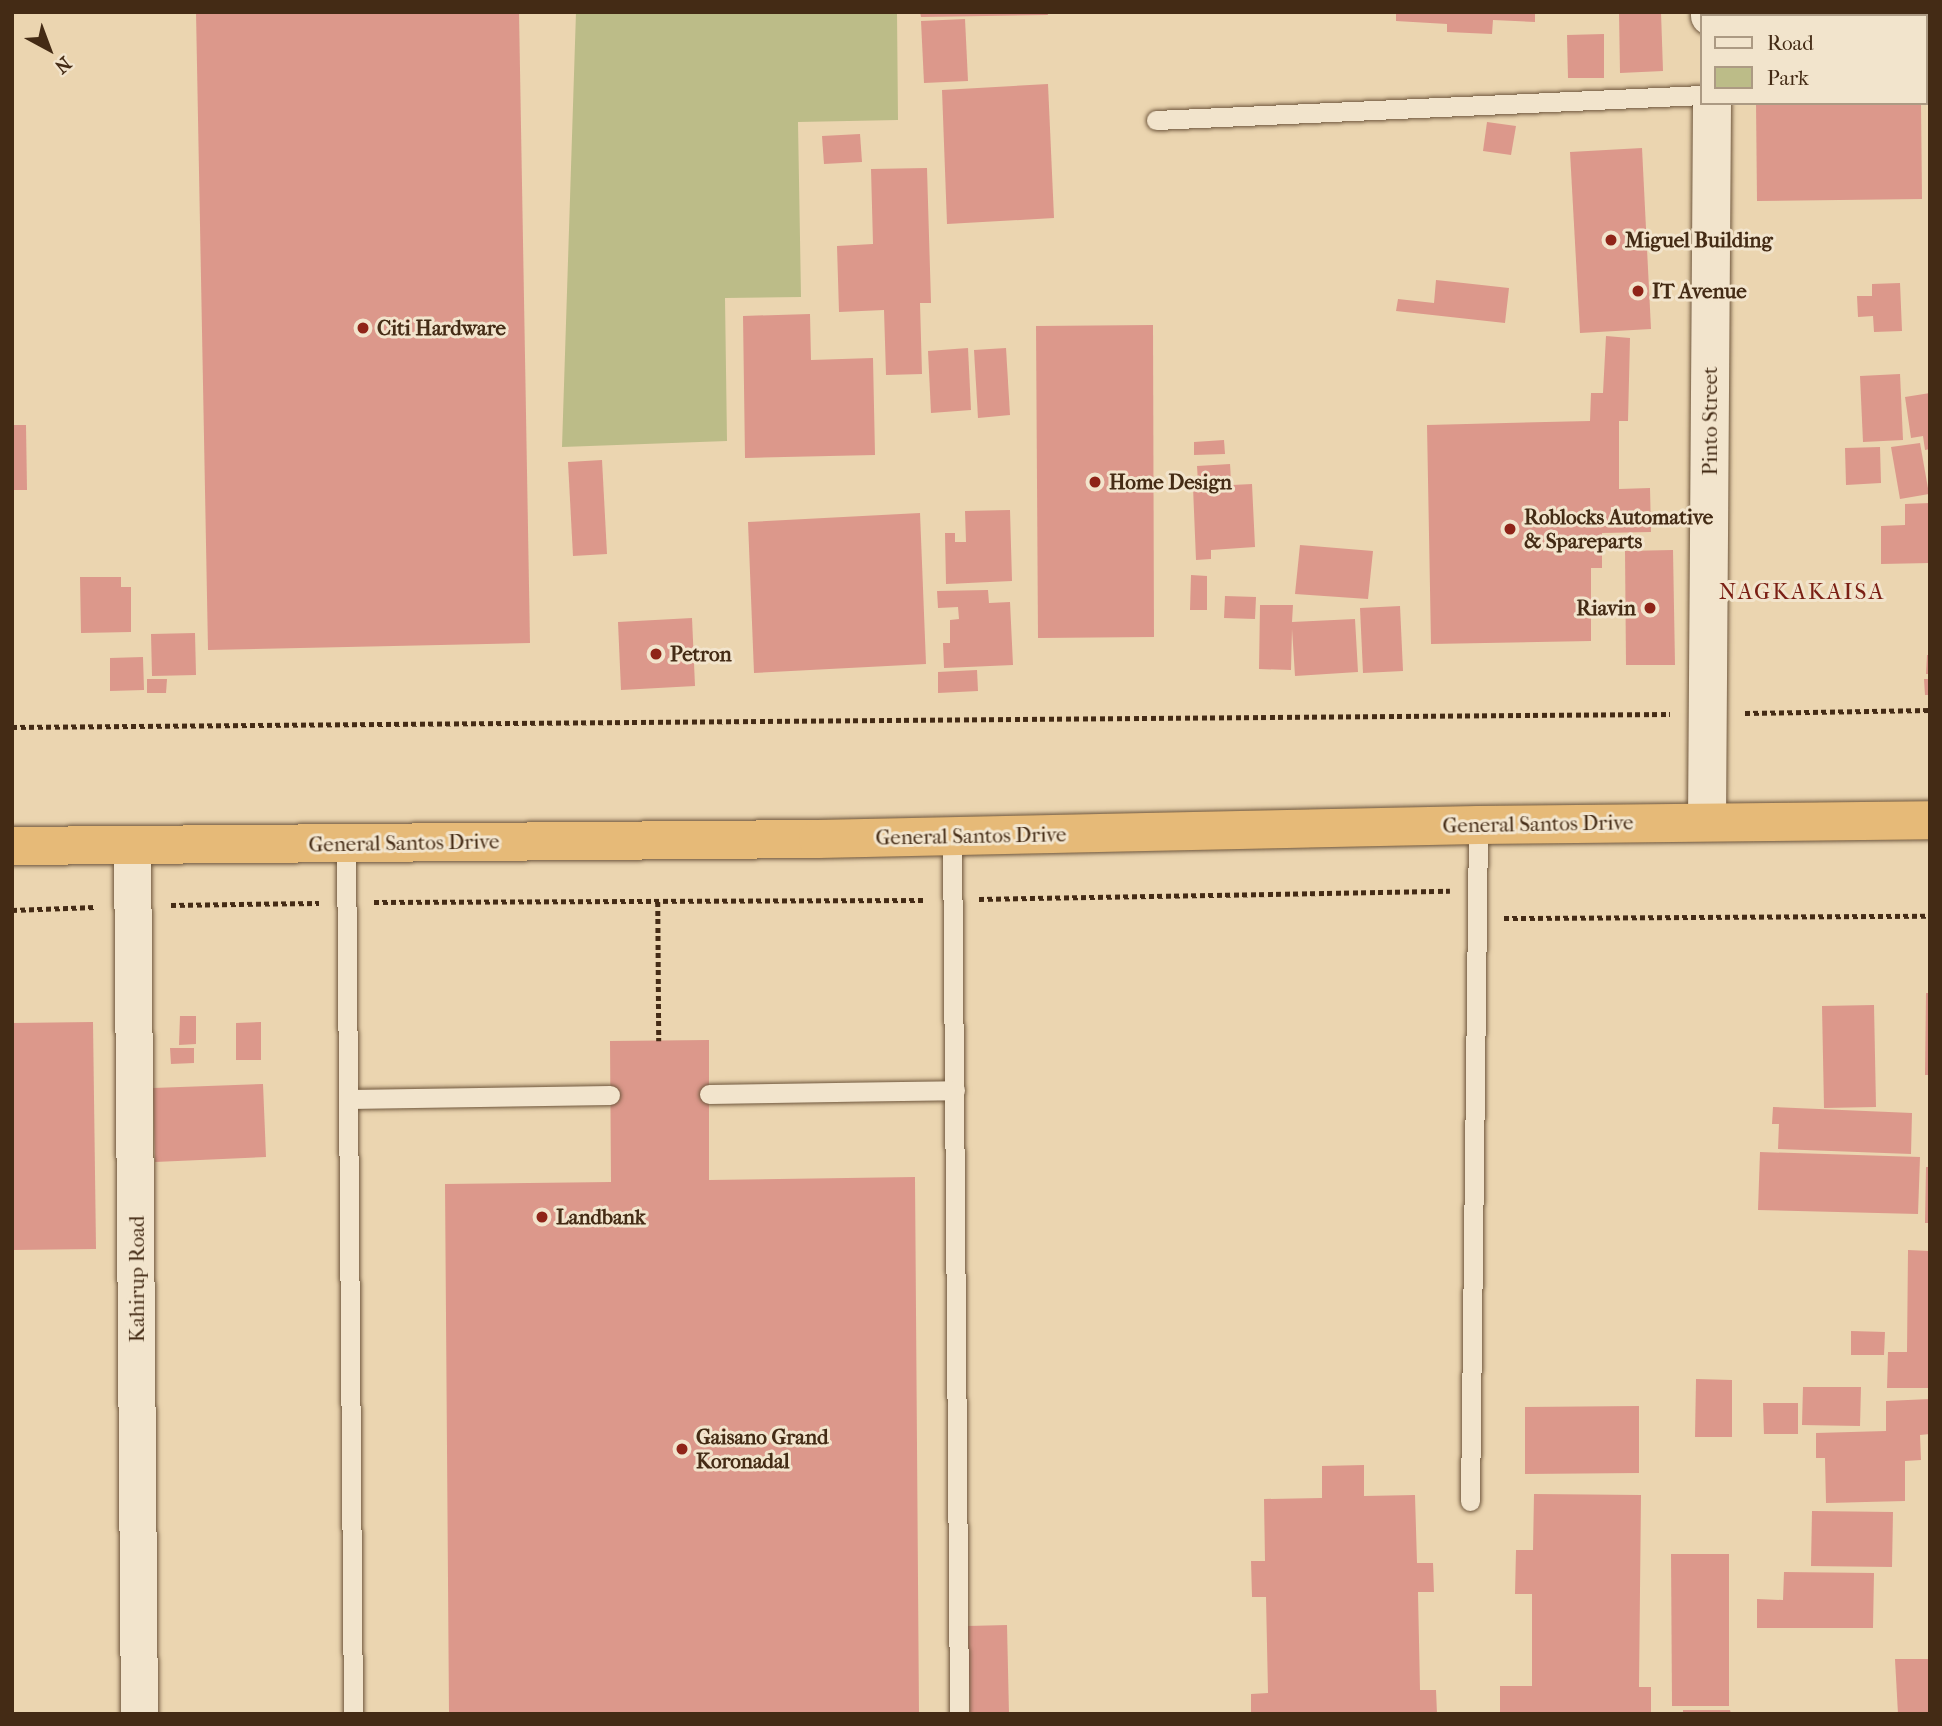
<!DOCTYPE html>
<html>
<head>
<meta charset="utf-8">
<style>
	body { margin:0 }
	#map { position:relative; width:1942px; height:1726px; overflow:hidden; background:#ebd5b0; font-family:"IM FELL French Canon",serif }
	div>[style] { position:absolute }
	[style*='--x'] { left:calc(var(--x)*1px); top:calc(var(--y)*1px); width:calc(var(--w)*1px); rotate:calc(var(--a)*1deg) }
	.green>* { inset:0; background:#bcbc88 }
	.building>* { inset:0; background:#dc988b }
	.path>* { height:4.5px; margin-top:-2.25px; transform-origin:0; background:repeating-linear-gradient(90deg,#442b15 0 5px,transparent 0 8.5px) }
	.roads { filter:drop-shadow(0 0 2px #6e563c) drop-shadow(0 0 2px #6e563c) }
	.lane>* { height:19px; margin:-9.5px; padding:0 9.5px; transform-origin:9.5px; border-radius:9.5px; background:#f2e4cc }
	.street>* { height:37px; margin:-18.5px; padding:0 18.5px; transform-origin:18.5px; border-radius:18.5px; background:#f2e4cc }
	.secondary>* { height:38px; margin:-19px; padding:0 19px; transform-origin:19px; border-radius:19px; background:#f2e4cc }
	.highway>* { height:38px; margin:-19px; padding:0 19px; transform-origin:19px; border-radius:19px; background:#e6ba78 }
	.dots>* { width:19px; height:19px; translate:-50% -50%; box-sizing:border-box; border:4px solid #f2e4cc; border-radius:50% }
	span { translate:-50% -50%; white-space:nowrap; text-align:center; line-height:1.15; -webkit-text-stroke:6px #f2e4cc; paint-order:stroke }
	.poi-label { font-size:21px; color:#442b15; font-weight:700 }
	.left { translate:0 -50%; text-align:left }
	.right { translate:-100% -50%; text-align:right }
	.street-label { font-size:21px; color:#442b15 }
	.neighbourhood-label { font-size:23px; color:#7a1f14; letter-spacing:2px }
	.frame { position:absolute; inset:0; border:14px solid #442b15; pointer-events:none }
	.legend { position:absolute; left:1700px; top:14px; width:228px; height:91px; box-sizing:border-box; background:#f2e4cc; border:2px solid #ac9a83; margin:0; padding:9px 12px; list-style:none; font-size:21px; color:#442b15 }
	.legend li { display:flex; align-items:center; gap:14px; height:35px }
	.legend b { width:35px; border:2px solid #ac9a83 }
	.north { position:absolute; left:14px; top:14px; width:70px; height:70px; -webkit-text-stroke:5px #f2e4cc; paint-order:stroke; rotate:139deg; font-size:19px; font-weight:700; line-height:28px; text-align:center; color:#442b15 }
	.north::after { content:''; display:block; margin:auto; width:24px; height:32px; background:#442b15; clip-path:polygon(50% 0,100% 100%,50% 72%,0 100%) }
</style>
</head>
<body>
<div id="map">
	<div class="green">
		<div style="clip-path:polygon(576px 12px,897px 12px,898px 120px,798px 122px,801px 297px,725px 298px,727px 441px,562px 447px)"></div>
	</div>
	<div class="building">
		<div style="clip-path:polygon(196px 12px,519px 12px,530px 643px,208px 650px)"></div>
		<div style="clip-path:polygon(920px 12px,1047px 12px,1048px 15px,921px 17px)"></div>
		<div style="clip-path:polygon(1396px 12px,1535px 12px,1535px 22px,1493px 20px,1492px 34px,1447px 32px,1447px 24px,1396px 21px)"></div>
		<div style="clip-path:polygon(1619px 12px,1661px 12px,1663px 71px,1620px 73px)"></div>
		<div style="clip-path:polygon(1755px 12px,1920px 12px,1920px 16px,1755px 16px)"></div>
		<div style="clip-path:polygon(965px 19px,968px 81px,924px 83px,921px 21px)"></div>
		<div style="clip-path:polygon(1604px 34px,1604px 78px,1568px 78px,1567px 35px)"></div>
		<div style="clip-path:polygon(1048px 84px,1054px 218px,947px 224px,942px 90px)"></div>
		<div style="clip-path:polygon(1756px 103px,1921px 103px,1922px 199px,1757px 201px)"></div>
		<div style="clip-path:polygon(1487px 122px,1516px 126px,1511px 155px,1483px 151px)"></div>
		<div style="clip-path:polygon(860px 134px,862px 162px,824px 164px,822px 136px)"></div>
		<div style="clip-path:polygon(1642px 148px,1651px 329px,1580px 333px,1570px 152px)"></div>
		<div style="clip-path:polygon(927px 168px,931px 303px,920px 303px,922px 374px,886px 375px,884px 310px,839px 312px,837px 246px,873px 244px,871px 169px)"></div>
		<div style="clip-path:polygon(1436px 280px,1509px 288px,1505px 323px,1396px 311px,1398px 299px,1434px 303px)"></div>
		<div style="clip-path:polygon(1900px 283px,1902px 331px,1874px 332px,1873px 316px,1858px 317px,1857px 296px,1872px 296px,1872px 284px)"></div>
		<div style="clip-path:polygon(810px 314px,811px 360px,873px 358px,875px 455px,745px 458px,743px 316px)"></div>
		<div style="clip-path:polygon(1153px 325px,1154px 637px,1038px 638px,1036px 326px)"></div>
		<div style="clip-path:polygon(1606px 336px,1630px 338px,1628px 421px,1619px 421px,1619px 489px,1650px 488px,1651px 532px,1602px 533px,1602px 568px,1591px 568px,1591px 641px,1431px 644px,1427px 425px,1590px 421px,1591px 393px,1603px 393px)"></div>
		<div style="clip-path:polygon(968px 348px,971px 410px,931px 413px,928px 351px)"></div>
		<div style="clip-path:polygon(1006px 348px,1010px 415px,978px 418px,974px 350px)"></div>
		<div style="clip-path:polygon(1900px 374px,1903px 440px,1863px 442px,1860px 376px)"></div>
		<div style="clip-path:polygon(1930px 393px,1930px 449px,1925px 450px,1923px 436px,1911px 438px,1905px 397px)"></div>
		<div style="clip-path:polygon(12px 425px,26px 425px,27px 490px,12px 490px)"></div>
		<div style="clip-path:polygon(1224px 440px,1225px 454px,1194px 455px,1194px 442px)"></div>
		<div style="clip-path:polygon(1920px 443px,1929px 494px,1900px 499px,1891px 447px)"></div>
		<div style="clip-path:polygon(1880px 447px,1881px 483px,1846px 485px,1845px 448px)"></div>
		<div style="clip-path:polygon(602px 460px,607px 554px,573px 556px,568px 462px)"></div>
		<div style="clip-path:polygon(1230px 464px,1231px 481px,1198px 483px,1197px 466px)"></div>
		<div style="clip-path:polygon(1252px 484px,1255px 547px,1211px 550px,1211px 559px,1196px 560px,1193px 487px)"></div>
		<div style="clip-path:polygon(1930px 503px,1930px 563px,1881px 564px,1881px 526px,1905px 525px,1905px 504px)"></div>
		<div style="clip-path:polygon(1010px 510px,1012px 581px,946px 584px,945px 533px,955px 533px,955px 542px,966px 542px,965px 511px)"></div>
		<div style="clip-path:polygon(920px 513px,926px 664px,754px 673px,748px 522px)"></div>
		<div style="clip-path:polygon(1300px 545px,1373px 551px,1368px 599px,1295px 594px)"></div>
		<div style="clip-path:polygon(1673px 550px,1675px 665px,1626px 665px,1625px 551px)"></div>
		<div style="clip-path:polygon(1191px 575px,1207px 576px,1207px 610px,1190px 610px)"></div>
		<div style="clip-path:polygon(80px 577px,121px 577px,121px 587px,131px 587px,131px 632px,81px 633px)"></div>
		<div style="clip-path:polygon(988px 590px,989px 603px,1010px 602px,1013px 665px,944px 668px,943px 643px,950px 643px,950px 620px,959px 619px,958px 607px,938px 608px,937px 591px)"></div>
		<div style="clip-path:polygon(1225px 596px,1256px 597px,1255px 619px,1224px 618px)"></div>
		<div style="clip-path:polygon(1260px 605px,1293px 605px,1292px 622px,1355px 619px,1358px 672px,1295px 676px,1292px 629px,1291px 670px,1259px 669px)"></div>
		<div style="clip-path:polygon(1400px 606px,1403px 671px,1363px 673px,1360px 608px)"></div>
		<div style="clip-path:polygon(692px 618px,695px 686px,621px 690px,618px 622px)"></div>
		<div style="clip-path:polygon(195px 633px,196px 675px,152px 676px,151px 634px)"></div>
		<div style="clip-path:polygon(1927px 655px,1930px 655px,1930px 674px,1926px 674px)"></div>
		<div style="clip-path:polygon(143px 657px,144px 690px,110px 691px,110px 658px)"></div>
		<div style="clip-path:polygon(977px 670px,978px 691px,938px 693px,938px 672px)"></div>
		<div style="clip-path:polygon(147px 679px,167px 679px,166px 693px,147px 693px)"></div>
		<div style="clip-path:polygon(1924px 679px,1930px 679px,1930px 695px,1925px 695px)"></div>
		<div style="clip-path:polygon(1926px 993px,1930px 993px,1930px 1075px,1925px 1075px)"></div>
		<div style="clip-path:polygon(1874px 1005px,1876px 1107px,1824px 1108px,1822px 1006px)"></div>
		<div style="clip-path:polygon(180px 1016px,196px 1016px,196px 1044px,179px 1045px)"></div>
		<div style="clip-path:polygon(93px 1022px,96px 1249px,12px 1250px,12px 1023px)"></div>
		<div style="clip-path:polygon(261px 1022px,261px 1060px,236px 1060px,236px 1023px)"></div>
		<div style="clip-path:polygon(709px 1040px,709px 1180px,915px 1177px,919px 1714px,449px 1714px,445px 1184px,611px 1182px,610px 1041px)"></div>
		<div style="clip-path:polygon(170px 1048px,194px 1048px,194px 1063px,171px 1064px)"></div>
		<div style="clip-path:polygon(263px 1084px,266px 1157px,155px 1162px,153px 1088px)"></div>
		<div style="clip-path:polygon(1773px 1107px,1912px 1113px,1911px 1154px,1778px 1149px,1779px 1124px,1772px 1124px)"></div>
		<div style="clip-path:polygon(1760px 1152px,1920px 1157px,1918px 1214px,1758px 1210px)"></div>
		<div style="clip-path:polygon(1926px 1167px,1930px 1167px,1930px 1223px,1925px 1223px)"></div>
		<div style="clip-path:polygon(1908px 1250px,1930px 1251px,1930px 1388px,1887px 1388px,1888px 1352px,1907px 1352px)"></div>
		<div style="clip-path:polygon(1851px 1331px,1885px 1332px,1884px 1355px,1851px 1355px)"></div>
		<div style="clip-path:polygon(1696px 1379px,1732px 1380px,1732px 1437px,1695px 1437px)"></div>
		<div style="clip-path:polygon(1803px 1387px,1861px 1387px,1860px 1426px,1802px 1425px)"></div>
		<div style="clip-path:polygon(1930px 1399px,1930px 1434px,1920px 1435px,1921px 1460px,1905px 1461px,1905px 1501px,1826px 1503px,1825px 1458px,1816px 1458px,1816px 1433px,1886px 1431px,1886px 1401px)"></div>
		<div style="clip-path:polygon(1763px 1403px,1798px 1403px,1798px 1434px,1764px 1434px)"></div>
		<div style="clip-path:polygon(1639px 1406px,1639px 1473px,1525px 1474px,1525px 1407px)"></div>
		<div style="clip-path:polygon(1364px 1465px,1364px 1496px,1415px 1495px,1417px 1563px,1433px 1563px,1434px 1592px,1418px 1592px,1420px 1690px,1436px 1690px,1437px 1714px,1251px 1714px,1251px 1694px,1268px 1693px,1266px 1597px,1252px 1597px,1251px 1561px,1265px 1561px,1264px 1499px,1322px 1498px,1322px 1466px)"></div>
		<div style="clip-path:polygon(1534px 1494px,1641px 1495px,1639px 1687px,1651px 1687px,1651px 1714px,1500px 1714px,1500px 1686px,1532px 1686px,1532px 1594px,1515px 1594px,1516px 1550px,1533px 1550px)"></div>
		<div style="clip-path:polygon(1812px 1511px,1893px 1512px,1892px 1567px,1811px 1566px)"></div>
		<div style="clip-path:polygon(1671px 1554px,1729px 1554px,1729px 1706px,1672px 1706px)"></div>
		<div style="clip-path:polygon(1784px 1572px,1874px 1573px,1873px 1628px,1757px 1628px,1757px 1599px,1783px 1600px)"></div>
		<div style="clip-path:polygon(1007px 1625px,1009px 1714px,970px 1714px,968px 1626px)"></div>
		<div style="clip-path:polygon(1895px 1659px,1930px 1659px,1930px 1714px,1898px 1714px)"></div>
		<div style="clip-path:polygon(1683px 1710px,1730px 1710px,1731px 1714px,1683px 1714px)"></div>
	</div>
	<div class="path">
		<div style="--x:1745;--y:713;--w:185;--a:-0.9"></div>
		<div style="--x:12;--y:727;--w:1658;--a:-0.45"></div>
		<div style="--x:979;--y:899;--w:471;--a:-1"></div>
		<div style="--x:374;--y:902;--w:551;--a:-0.21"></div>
		<div style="--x:658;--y:902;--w:139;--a:89.6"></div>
		<div style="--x:171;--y:905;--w:148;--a:-0.8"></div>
		<div style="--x:12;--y:910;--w:83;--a:-2.1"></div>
		<div style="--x:1504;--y:918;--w:426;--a:-0.3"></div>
	</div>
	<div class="roads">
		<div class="lane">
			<div style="--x:1156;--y:120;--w:547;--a:-2.62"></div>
			<div style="--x:952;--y:836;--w:878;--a:89.54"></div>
			<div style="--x:346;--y:843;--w:871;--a:89.54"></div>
			<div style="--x:709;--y:1094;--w:246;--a:-0.9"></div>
			<div style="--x:349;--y:1099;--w:261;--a:-0.9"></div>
			<div style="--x:1470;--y:1501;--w:676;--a:-89.32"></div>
		</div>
		<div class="street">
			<div style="--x:132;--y:845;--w:869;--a:89.54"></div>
		</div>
		<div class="secondary">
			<div style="--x:1710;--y:12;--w:4;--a:90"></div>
			<div style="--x:1707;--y:822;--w:719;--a:-89.6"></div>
		</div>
		<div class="highway">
			<div style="--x:12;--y:846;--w:806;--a:-0.5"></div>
			<div style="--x:818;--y:839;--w:660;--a:-1.22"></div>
			<div style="--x:1478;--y:825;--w:452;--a:-0.6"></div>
		</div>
	</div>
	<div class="dots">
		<div style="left:1611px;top:240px;background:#8f2418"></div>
		<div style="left:1638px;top:291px;background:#8f2418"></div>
		<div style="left:363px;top:328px;background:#8f2418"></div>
		<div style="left:1095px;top:482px;background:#8f2418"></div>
		<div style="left:1510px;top:529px;background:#8f2418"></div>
		<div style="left:1650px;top:608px;background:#8f2418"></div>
		<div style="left:656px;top:654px;background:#8f2418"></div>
		<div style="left:542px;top:1217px;background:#8f2418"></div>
		<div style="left:682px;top:1449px;background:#8f2418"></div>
	</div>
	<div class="poi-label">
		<span class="left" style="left:1625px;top:240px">Miguel Building</span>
		<span class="left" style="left:1652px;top:291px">IT Avenue</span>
		<span class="left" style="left:377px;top:328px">Citi Hardware</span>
		<span class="left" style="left:1109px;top:482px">Home Design</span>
		<span class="left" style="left:1524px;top:529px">Roblocks Automative<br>&amp; Spareparts</span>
		<span class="right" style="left:1636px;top:608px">Riavin</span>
		<span class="left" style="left:670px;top:654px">Petron</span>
		<span class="left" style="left:556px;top:1217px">Landbank</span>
		<span class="left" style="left:696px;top:1449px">Gaisano Grand<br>Koronadal</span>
	</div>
	<div class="street-label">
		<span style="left:1710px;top:421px;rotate:-90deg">Pinto Street</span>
		<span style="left:1538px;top:824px;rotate:-1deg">General Santos Drive</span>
		<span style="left:971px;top:836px;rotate:-1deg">General Santos Drive</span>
		<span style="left:404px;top:843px;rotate:-1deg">General Santos Drive</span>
		<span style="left:137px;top:1279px;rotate:-90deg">Kahirup Road</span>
	</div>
	<div class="neighbourhood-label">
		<span style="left:1802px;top:592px">NAGKAKAISA</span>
	</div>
	<div class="frame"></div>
	<ul class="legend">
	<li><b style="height:9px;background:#f2e4cc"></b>Road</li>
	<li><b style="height:19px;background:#bcbc88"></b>Park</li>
	</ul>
	<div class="north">N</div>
</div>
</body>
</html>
